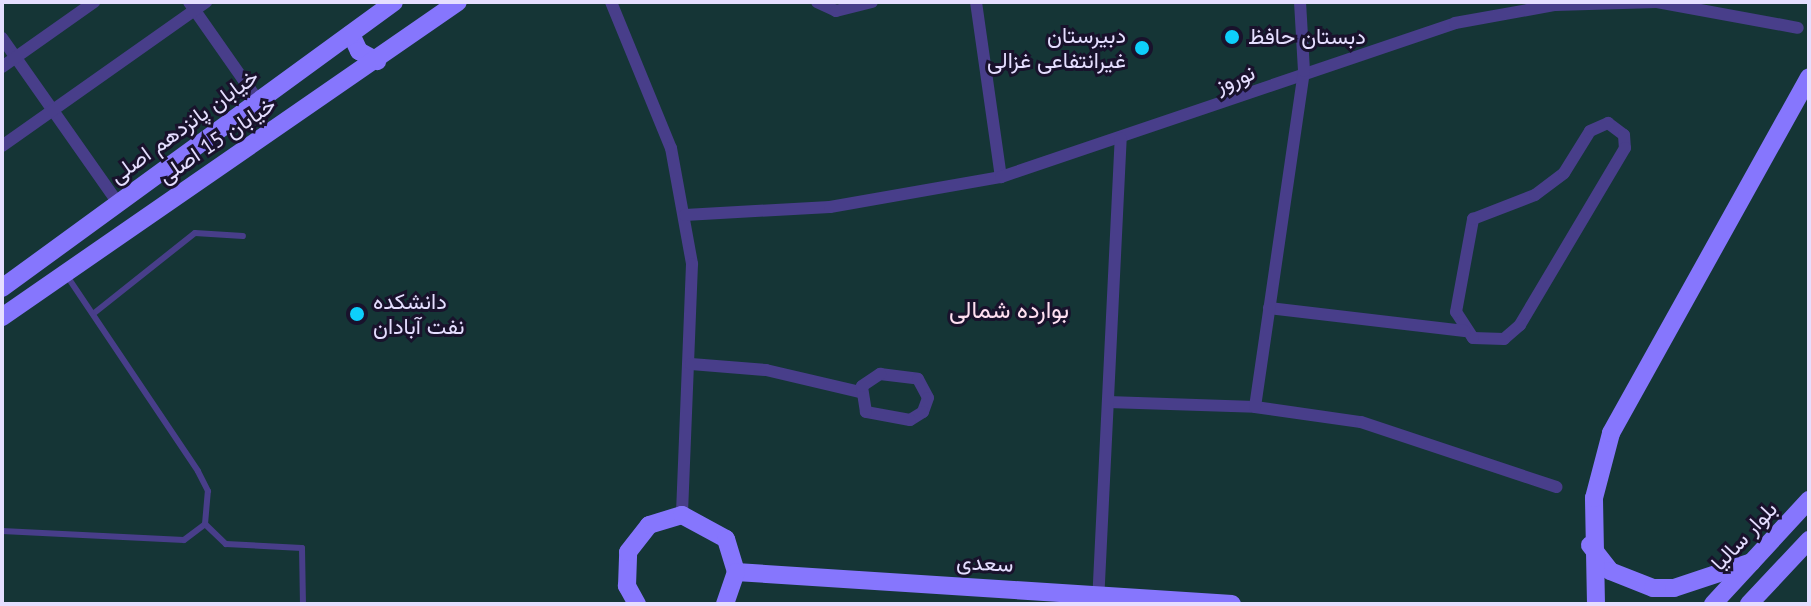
<!DOCTYPE html>
<html>
<head>
<meta charset="utf-8">
<style>
	body { margin:0 }
	#map { position:relative; width:1811px; height:606px; overflow:hidden; background:#19122c; font-family:"PT Sans",Vazirmatn,sans-serif }
	div>[style] { position:absolute }
	[style*='--x'] { left:calc(var(--x)*1px); top:calc(var(--y)*1px); width:calc(var(--w)*1px); rotate:calc(var(--a)*1deg) }
	.green>* { inset:0; background:#153536 }
	.lane>* { height:6px; margin:-3px; padding:0 3px; transform-origin:3px; border-radius:3px; background:#483e8a }
	.street>* { height:12px; margin:-6px; padding:0 6px; transform-origin:6px; border-radius:6px; background:#483e8a }
	.secondary>* { height:18px; margin:-9px; padding:0 9px; transform-origin:9px; border-radius:9px; background:#8676fd }
	.dots>* { width:22px; height:22px; translate:-50% -50%; box-sizing:border-box; border:4px solid #19122c; border-radius:50% }
	span { translate:-50% -50%; white-space:nowrap; text-align:center; line-height:1.15; -webkit-text-stroke:6px #19122c; paint-order:stroke }
	.poi-label { font-size:22px; color:#e5deff }
	.right { translate:-100% -50%; text-align:right }
	.left { translate:0 -50%; text-align:left }
	.street-label { font-size:22px; color:#e5deff }
	.neighbourhood-label { font-size:24px; color:#ffe0f1 }
	.frame { position:absolute; inset:0; border:4px solid #e5deff; pointer-events:none }
</style>
</head>
<body>
<div id="map">
	<div class="green">
		<div style="clip-path:polygon(2px 2px,1809px 2px,1809px 604px,2px 604px)"></div>
	</div>
	<div class="lane">
		<div style="--x:93;--y:314;--w:130;--a:-38.5"></div>
		<div style="--x:195;--y:233;--w:48;--a:3.6"></div>
		<div style="--x:205;--y:524;--w:29;--a:44"></div>
		<div style="--x:226;--y:544;--w:76;--a:3"></div>
		<div style="--x:302;--y:548;--w:56;--a:89"></div>
		<div style="--x:2;--y:531;--w:182;--a:2.8"></div>
		<div style="--x:184;--y:540;--w:26;--a:-37"></div>
		<div style="--x:205;--y:524;--w:33;--a:-85"></div>
		<div style="--x:208;--y:491;--w:22;--a:-117"></div>
		<div style="--x:198;--y:471;--w:235;--a:-123.9"></div>
	</div>
	<div class="street">
		<div style="--x:189;--y:2;--w:122;--a:55"></div>
		<div style="--x:611;--y:2;--w:158;--a:67.7"></div>
		<div style="--x:671;--y:148;--w:118;--a:79.7"></div>
		<div style="--x:692;--y:264;--w:251;--a:92.3"></div>
		<div style="--x:817;--y:2;--w:21;--a:25"></div>
		<div style="--x:836;--y:11;--w:37;--a:-14"></div>
		<div style="--x:976;--y:2;--w:177;--a:81.9"></div>
		<div style="--x:2;--y:38;--w:202;--a:54.9"></div>
		<div style="--x:2;--y:67;--w:113;--a:-35.2"></div>
		<div style="--x:1608;--y:123;--w:20;--a:37"></div>
		<div style="--x:1624;--y:135;--w:13;--a:86"></div>
		<div style="--x:1625;--y:148;--w:206;--a:120.7"></div>
		<div style="--x:1520;--y:325;--w:21;--a:139"></div>
		<div style="--x:1504;--y:339;--w:31;--a:-178"></div>
		<div style="--x:1473;--y:338;--w:31;--a:-123"></div>
		<div style="--x:1456;--y:312;--w:95;--a:-79.6"></div>
		<div style="--x:1473;--y:219;--w:66;--a:-21.2"></div>
		<div style="--x:1535;--y:195;--w:36;--a:-37"></div>
		<div style="--x:1564;--y:173;--w:49;--a:-58.2"></div>
		<div style="--x:1590;--y:131;--w:20;--a:-24"></div>
		<div style="--x:2;--y:146;--w:250;--a:-35.2"></div>
		<div style="--x:685;--y:215;--w:145;--a:-3.2"></div>
		<div style="--x:830;--y:207;--w:174;--a:-10"></div>
		<div style="--x:1001;--y:177;--w:479;--a:-18.7"></div>
		<div style="--x:1455;--y:23;--w:102;--a:-10.2"></div>
		<div style="--x:1555;--y:5;--w:102;--a:-1.7"></div>
		<div style="--x:1657;--y:2;--w:143;--a:10.4"></div>
		<div style="--x:1269;--y:308;--w:197;--a:6.7"></div>
		<div style="--x:691;--y:364;--w:75;--a:4.6"></div>
		<div style="--x:766;--y:370;--w:97;--a:13.2"></div>
		<div style="--x:880;--y:374;--w:38;--a:7"></div>
		<div style="--x:918;--y:379;--w:21;--a:62"></div>
		<div style="--x:928;--y:398;--w:15;--a:110"></div>
		<div style="--x:923;--y:412;--w:15;--a:148"></div>
		<div style="--x:910;--y:420;--w:45;--a:-169.7"></div>
		<div style="--x:866;--y:412;--w:26;--a:-99"></div>
		<div style="--x:862;--y:386;--w:22;--a:-34"></div>
		<div style="--x:1108;--y:402;--w:147;--a:1.9"></div>
		<div style="--x:1255;--y:407;--w:107;--a:8.1"></div>
		<div style="--x:1361;--y:422;--w:206;--a:18.4"></div>
		<div style="--x:1255;--y:407;--w:340;--a:-81.7"></div>
		<div style="--x:1304;--y:71;--w:69;--a:-93.3"></div>
		<div style="--x:1098;--y:603;--w:465;--a:-87.2"></div>
	</div>
	<div class="secondary">
		<div style="--x:351;--y:34;--w:19;--a:65"></div>
		<div style="--x:359;--y:51;--w:21;--a:29"></div>
		<div style="--x:2;--y:288;--w:485;--a:-36.1"></div>
		<div style="--x:2;--y:317;--w:554;--a:-34.64"></div>
		<div style="--x:1590;--y:545;--w:33;--a:52"></div>
		<div style="--x:1610;--y:571;--w:46;--a:21.6"></div>
		<div style="--x:1653;--y:588;--w:21;--a:0"></div>
		<div style="--x:1674;--y:588;--w:82;--a:-18.4"></div>
		<div style="--x:736;--y:572;--w:497;--a:3.7"></div>
		<div style="--x:637;--y:604;--w:21;--a:-119"></div>
		<div style="--x:627;--y:586;--w:34;--a:-88"></div>
		<div style="--x:628;--y:552;--w:34;--a:-52"></div>
		<div style="--x:649;--y:525;--w:34;--a:-17"></div>
		<div style="--x:682;--y:515;--w:50;--a:28.6"></div>
		<div style="--x:726;--y:539;--w:34;--a:73"></div>
		<div style="--x:736;--y:572;--w:34;--a:109"></div>
		<div style="--x:1596;--y:604;--w:106;--a:-91.1"></div>
		<div style="--x:1594;--y:498;--w:67;--a:-75.3"></div>
		<div style="--x:1611;--y:433;--w:407;--a:-60.9"></div>
		<div style="--x:1713;--y:604;--w:142;--a:-47.3"></div>
		<div style="--x:1749;--y:604;--w:88;--a:-46.8"></div>
	</div>
	<div class="dots">
		<div style="left:1232px;top:37px;background:#0dcffb"></div>
		<div style="left:1142px;top:48px;background:#0dcffb"></div>
		<div style="left:357px;top:314px;background:#0dcffb"></div>
	</div>
	<div class="poi-label">
		<span class="right" style="left:1126px;top:48px">دبیرستان<br>غیرانتفاعی غزالی</span>
		<span class="left" style="left:1248px;top:37px">دبستان حافظ</span>
		<span class="left" style="left:373px;top:314px">دانشکده<br>نفت آبادان</span>
	</div>
	<div class="street-label">
		<span style="left:1235px;top:79px;rotate:-22deg">نوروز</span>
		<span style="left:184px;top:126px;rotate:-36deg">خیابان پانزدهم اصلی</span>
		<span style="left:217px;top:140px;rotate:-34deg">خیابان 15 اصلی</span>
		<span style="left:1744px;top:536px;rotate:-47deg">بلوار سالیا</span>
		<span style="left:985px;top:563px;rotate:3deg">سعدی</span>
	</div>
	<div class="neighbourhood-label">
		<span style="left:1009px;top:310px">بوارده شمالی</span>
	</div>
	<div class="frame"></div>
</div>
</body>
</html>
